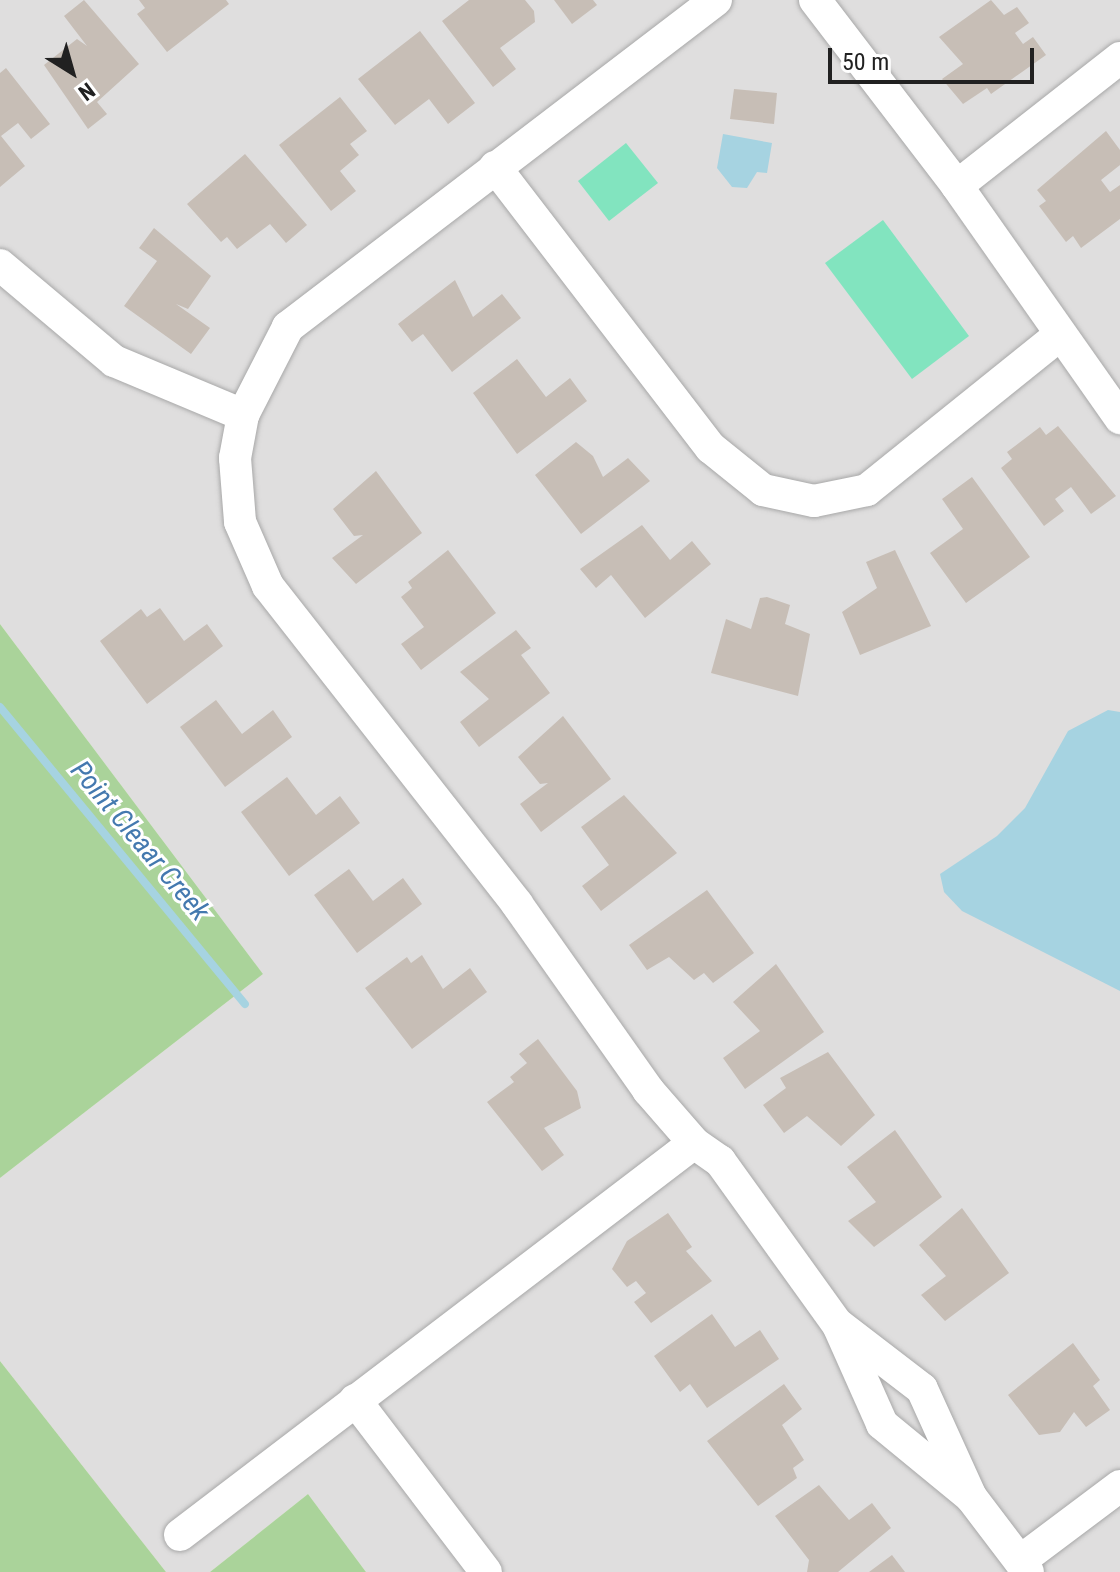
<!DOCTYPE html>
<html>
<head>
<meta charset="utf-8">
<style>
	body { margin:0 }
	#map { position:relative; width:1120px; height:1572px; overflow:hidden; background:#f2eee7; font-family:"Roboto Condensed",sans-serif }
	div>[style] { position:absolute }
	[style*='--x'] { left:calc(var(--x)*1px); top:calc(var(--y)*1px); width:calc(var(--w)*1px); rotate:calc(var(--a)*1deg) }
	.residential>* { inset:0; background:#dfdede }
	.forest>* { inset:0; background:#aad39a }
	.pitch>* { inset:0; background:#82e4bf }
	.water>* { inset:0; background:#a6d3e1 }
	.stream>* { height:8px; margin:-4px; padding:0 4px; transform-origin:4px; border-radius:4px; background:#a6d3e1 }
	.building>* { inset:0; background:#c7beb6 }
	.roads { filter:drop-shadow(0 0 2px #a8a8a8) drop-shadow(0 0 2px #a8a8a8) }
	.minor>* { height:32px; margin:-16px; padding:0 16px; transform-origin:16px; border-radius:16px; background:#fff }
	span { translate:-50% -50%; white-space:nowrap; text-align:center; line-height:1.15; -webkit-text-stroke:6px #fff; paint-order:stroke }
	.water-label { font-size:28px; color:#4479af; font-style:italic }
	.north { position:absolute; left:32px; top:32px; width:80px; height:80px; -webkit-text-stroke:6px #fff; paint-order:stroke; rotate:143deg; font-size:22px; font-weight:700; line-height:32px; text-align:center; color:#212121 }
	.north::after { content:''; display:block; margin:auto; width:28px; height:36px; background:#212121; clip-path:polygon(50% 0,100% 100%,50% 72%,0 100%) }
	.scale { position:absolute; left:828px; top:48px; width:206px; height:36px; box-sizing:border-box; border:4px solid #212121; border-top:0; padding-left:10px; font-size:24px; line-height:28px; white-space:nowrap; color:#212121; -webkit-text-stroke:6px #fff; paint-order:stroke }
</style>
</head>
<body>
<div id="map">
	<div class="residential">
		<div style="clip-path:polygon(0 0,1120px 0,1120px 1572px,366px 1572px,308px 1494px,210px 1572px,166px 1572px,0 1361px,0 1178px,263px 974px,0 624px)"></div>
	</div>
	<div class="forest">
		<div style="clip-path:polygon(0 624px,263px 974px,0 1178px)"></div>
		<div style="clip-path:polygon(0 1361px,166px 1572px,0 1572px)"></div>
		<div style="clip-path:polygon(308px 1494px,366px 1572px,210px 1572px)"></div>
	</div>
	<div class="pitch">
		<div style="clip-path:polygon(626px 143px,658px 183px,609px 221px,578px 181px)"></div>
		<div style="clip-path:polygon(883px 220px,969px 336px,912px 379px,825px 263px)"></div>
	</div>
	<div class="water">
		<div style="clip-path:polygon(723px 134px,772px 143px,767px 173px,757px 172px,747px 188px,732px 187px,717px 168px)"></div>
		<div style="clip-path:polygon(1108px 710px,1120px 712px,1120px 991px,962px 911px,944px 892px,940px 874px,997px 836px,1025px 808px,1068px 731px)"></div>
	</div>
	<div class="stream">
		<div style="--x:0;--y:707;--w:385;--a:50.5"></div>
	</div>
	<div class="building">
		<div style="clip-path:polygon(84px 0,139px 64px,97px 102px,107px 114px,88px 129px,44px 65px,77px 39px,87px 46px,64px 16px)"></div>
		<div style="clip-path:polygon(139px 0,226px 0,229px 4px,167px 52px,137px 14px,145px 8px)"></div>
		<div style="clip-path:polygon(469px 0,525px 0,534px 11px,535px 22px,500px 48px,516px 69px,493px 87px,442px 21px)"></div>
		<div style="clip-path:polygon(554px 0,593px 0,597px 5px,572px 24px)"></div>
		<div style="clip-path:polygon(991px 0,1004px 15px,1017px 7px,1029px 23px,1015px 33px,1023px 44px,1033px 37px,1046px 55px,991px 94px,987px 88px,963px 104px,942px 79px,963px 64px,939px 37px)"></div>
		<div style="clip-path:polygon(420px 31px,475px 103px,448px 124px,429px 99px,395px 125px,358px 79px)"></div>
		<div style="clip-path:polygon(6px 68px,50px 124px,31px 139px,18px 123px,1px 136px,25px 166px,0 187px,0 73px)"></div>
		<div style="clip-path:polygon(734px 89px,777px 93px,774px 124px,730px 119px)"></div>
		<div style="clip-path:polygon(340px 97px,367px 131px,350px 144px,359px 155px,340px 171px,356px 191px,331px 211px,279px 145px)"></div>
		<div style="clip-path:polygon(1106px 131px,1120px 150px,1120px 165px,1101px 180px,1110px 192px,1120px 185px,1120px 219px,1081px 248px,1073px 236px,1066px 242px,1039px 206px,1046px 201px,1037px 190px)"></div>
		<div style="clip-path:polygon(245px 154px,307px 225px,286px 243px,270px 224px,237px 249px,227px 237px,221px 242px,187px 204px)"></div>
		<div style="clip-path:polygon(154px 228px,211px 276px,188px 309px,176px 304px,210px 328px,191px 354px,124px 306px,157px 261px,139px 248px)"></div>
		<div style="clip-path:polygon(455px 280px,473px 317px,502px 294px,521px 318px,452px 372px,423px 334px,412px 342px,398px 324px)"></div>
		<div style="clip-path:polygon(517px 359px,546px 397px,570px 378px,587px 401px,517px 454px,473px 393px)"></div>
		<div style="clip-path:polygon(1058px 426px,1116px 496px,1091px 514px,1071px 487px,1055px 499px,1064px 511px,1044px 526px,1001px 468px,1012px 459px,1007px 452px,1040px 427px,1046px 435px)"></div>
		<div style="clip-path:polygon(576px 442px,593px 456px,603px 477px,628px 458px,650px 481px,581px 534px,535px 475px)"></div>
		<div style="clip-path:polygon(376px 471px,422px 533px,356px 584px,332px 558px,363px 535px,354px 536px,333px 509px)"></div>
		<div style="clip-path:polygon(972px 477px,1030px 557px,966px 603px,930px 553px,963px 529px,942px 499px)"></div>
		<div style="clip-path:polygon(642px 525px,670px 560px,692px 541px,711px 564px,645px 618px,611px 575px,596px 588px,580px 569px)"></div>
		<div style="clip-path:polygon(448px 550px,496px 613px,421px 670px,401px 644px,424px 627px,401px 597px,412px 588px,408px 582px)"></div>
		<div style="clip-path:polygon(895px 550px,931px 626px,860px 655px,842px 612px,877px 588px,866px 562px)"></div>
		<div style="clip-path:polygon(767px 597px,790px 605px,785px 624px,810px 634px,798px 696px,711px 673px,726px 619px,751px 629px,760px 598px)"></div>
		<div style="clip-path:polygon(160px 608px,184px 641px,207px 624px,223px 646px,147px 704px,100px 641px,141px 609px,147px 617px)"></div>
		<div style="clip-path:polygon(516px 630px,531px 648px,521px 655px,550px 693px,479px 747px,460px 722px,489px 699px,460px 672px)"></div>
		<div style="clip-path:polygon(216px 700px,242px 734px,273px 710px,292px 737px,225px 787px,180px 727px)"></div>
		<div style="clip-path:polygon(563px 716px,611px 779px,541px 832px,520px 804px,548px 783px,540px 784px,518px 757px)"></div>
		<div style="clip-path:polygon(287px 777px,316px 815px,340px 796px,360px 823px,289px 876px,241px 812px)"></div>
		<div style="clip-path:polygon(624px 795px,677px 853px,601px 911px,582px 886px,609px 865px,581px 827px)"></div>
		<div style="clip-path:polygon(349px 869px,373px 901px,403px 878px,422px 904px,357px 953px,314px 895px)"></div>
		<div style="clip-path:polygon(707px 890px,754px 953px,713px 983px,704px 973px,694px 980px,669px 957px,647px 970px,629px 945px)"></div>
		<div style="clip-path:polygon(422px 955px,443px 989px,470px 968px,487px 992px,412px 1049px,365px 988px,407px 957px,411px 963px)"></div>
		<div style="clip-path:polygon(776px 964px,824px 1032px,745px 1089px,723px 1058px,760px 1031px,733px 1002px)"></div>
		<div style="clip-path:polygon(538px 1039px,577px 1091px,581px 1108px,544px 1128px,564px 1155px,542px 1171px,487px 1102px,514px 1082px,510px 1077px,527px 1063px,519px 1054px)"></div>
		<div style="clip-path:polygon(828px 1052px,875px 1115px,841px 1146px,807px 1116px,784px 1133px,763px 1105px,786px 1088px,780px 1078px)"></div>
		<div style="clip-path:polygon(895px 1130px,942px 1197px,874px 1247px,848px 1221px,876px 1202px,847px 1167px)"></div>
		<div style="clip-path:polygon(962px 1208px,1009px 1273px,945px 1321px,921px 1295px,946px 1276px,919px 1245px)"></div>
		<div style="clip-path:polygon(668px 1213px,692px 1247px,686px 1251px,712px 1281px,651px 1323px,634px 1302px,646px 1293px,636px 1281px,627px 1287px,612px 1269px,627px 1241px)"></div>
		<div style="clip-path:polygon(712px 1314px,735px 1347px,760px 1330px,779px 1359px,707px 1408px,690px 1384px,680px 1392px,654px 1356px)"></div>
		<div style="clip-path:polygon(1073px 1343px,1100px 1380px,1093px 1386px,1110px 1410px,1086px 1427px,1074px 1412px,1060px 1432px,1039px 1435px,1008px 1395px)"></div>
		<div style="clip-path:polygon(784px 1384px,802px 1409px,782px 1425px,804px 1460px,793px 1468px,797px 1478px,758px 1506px,707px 1441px)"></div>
		<div style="clip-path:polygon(819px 1485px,849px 1520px,872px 1503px,891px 1528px,838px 1572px,807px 1572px,809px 1560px,775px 1516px)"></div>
		<div style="clip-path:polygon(892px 1555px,905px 1572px,869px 1572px)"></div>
	</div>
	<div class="roads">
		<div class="minor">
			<div style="--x:716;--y:0;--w:539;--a:142.62"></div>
			<div style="--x:288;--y:327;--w:99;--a:117.1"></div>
			<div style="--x:243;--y:415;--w:44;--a:100.5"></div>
			<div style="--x:235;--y:458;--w:64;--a:85.5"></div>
			<div style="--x:240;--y:522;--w:70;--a:66.4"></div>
			<div style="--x:268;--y:586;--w:404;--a:51.9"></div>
			<div style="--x:517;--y:904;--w:228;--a:54.8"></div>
			<div style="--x:648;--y:1090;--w:70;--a:49"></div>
			<div style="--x:694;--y:1143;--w:32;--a:35"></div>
			<div style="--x:720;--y:1161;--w:202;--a:54.3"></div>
			<div style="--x:838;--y:1325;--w:108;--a:66"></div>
			<div style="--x:882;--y:1424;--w:115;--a:39.4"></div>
			<div style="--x:815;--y:0;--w:234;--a:52.6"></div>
			<div style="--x:1120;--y:58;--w:207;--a:141.9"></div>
			<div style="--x:957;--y:186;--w:284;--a:54.9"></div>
			<div style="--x:495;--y:167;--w:354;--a:52.5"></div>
			<div style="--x:711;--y:448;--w:67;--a:38.9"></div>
			<div style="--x:763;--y:490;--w:52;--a:12.2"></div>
			<div style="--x:814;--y:501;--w:54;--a:-11.7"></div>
			<div style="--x:867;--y:490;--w:244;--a:-38.8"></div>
			<div style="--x:0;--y:265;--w:149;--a:40.1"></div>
			<div style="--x:114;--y:361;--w:140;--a:22.7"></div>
			<div style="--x:840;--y:1326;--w:103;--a:37.5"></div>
			<div style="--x:922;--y:1389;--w:119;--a:65.6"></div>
			<div style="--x:971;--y:1497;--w:94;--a:52.8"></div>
			<div style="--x:355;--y:1400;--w:216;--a:52.7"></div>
			<div style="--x:180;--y:1535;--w:646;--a:-37.33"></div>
			<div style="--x:1020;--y:1561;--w:125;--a:-36.9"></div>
		</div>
	</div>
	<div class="water-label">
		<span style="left:140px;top:841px;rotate:50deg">Point Cleaar Creek</span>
	</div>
	<div class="north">N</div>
	<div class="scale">50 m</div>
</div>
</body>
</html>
